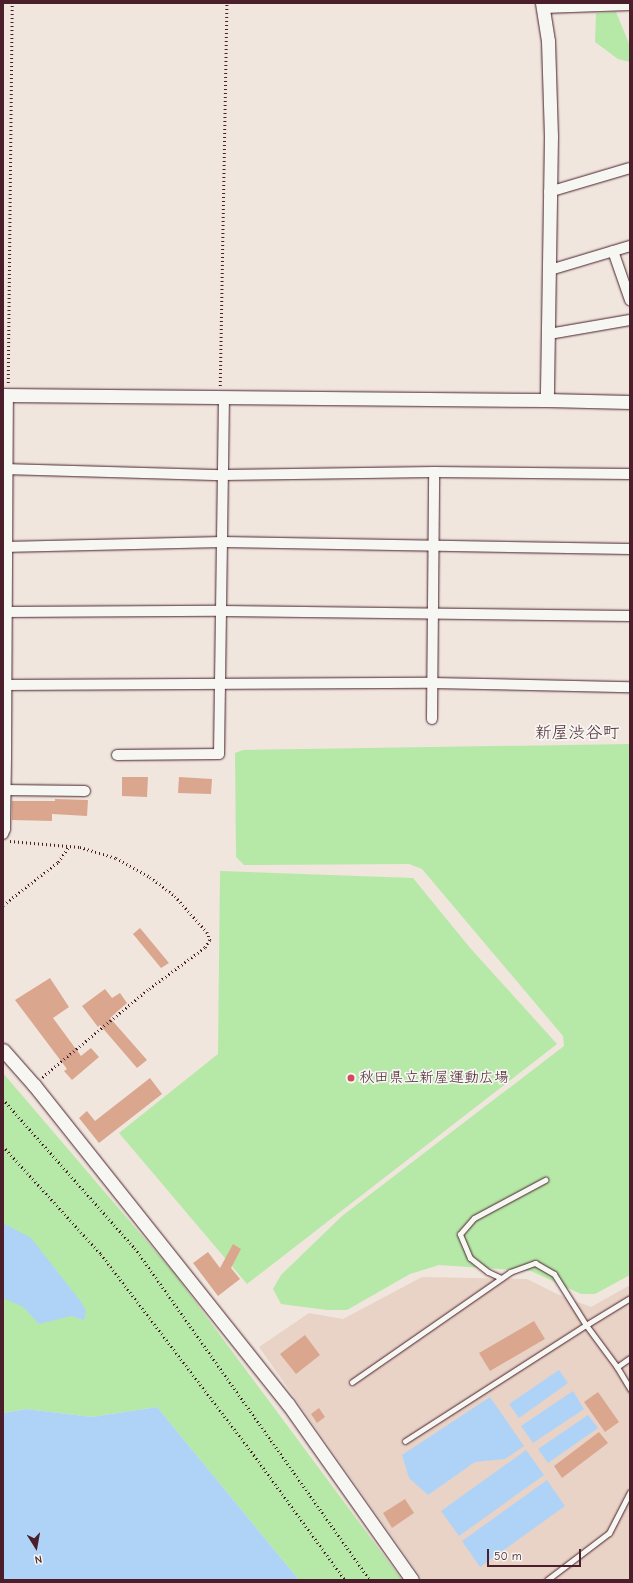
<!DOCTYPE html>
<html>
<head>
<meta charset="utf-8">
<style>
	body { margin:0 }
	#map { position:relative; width:633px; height:1583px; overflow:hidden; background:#f0e6de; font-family:"Comic Neue","Klee One",sans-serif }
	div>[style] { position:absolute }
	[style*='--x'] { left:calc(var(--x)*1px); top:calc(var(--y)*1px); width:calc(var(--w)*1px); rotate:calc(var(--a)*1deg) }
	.built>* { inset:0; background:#e9d3c6 }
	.green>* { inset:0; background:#b6e8a8 }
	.water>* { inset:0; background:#afd3f7 }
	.building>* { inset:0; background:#daa78e }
	.path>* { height:2.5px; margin-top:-1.25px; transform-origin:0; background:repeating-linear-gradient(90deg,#4a1f2b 0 1px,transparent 0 4px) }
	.roads { filter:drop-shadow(0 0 1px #4a1f2b) drop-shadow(0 0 1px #4a1f2b) }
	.service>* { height:5px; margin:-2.5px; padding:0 2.5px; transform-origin:2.5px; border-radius:2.5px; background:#f6f6f2 }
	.minor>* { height:10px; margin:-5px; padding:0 5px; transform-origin:5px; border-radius:5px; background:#f6f6f2 }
	.tertiary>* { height:13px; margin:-6.5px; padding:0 6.5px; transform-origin:6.5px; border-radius:6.5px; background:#f6f6f2 }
	.dots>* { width:11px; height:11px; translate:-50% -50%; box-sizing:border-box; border:2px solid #f6f6f2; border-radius:50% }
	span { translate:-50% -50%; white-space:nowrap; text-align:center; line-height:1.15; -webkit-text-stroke:3.5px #f6f6f2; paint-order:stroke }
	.poi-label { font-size:15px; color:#4a1f2b }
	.left { translate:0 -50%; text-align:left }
	.quarter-label { font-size:17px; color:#4a1f2b }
	.frame { position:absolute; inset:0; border:4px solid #4a1f2b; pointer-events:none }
	.north { position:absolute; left:16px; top:1527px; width:40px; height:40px; -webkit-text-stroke:3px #f6f6f2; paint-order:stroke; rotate:169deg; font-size:11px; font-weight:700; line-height:16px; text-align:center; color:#4a1f2b }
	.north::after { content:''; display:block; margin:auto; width:14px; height:18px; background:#4a1f2b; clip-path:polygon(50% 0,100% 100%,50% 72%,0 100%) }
	.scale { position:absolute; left:487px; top:1549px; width:94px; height:18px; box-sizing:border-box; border:2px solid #4a1f2b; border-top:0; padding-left:5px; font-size:12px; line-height:14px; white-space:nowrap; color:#4a1f2b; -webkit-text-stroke:3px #f6f6f2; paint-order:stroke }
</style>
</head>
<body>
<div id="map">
	<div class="built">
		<div style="clip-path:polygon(422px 1277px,527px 1279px,557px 1294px,591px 1307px,630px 1285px,630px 1580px,423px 1580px,259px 1347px,309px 1313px,343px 1319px)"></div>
	</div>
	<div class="green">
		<div style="clip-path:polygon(616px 12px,630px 46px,630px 62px,618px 59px,595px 42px,596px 13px)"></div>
		<div style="clip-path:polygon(630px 744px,630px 1275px,595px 1294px,581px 1294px,531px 1271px,439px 1265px,410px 1274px,347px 1310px,327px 1310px,281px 1304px,273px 1289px,281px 1275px,342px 1216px,564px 1046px,563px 1036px,422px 869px,409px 864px,244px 865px,236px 857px,235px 753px,243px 750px)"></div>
		<div style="clip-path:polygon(220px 871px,413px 878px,471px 949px,557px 1044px,247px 1284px,119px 1133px,218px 1054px)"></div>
		<div style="clip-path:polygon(3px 1073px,174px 1273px,402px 1580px,299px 1580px,157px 1407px,92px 1417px,26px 1409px,3px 1413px)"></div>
	</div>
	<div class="water">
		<div style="clip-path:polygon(3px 1223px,31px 1238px,81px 1302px,86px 1311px,84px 1320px,71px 1316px,39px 1324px,23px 1307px,3px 1298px)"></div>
		<div style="clip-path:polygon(559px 1370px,568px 1383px,519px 1418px,509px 1404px)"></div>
		<div style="clip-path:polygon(573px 1391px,584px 1409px,533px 1443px,521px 1426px)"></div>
		<div style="clip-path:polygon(490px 1397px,524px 1446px,505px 1459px,475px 1462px,428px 1495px,409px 1478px,402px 1455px)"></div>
		<div style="clip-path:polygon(157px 1407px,299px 1580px,3px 1580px,3px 1413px,26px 1409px,92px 1417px)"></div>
		<div style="clip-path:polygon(588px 1415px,598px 1428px,548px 1463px,538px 1449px)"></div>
		<div style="clip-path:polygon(526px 1450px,544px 1475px,459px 1536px,441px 1511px)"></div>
		<div style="clip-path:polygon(547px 1480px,565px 1506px,480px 1567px,462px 1541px)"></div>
	</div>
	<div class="building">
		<div style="clip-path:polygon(122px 777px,148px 777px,147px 797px,122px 796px)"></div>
		<div style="clip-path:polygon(179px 777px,212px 779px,211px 794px,178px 793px)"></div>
		<div style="clip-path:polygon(55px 799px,88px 800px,87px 816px,52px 814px,52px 821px,12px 820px,12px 801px,55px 801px)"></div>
		<div style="clip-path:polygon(140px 928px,169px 963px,161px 968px,133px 934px)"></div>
		<div style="clip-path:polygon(50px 978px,69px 1007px,53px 1018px,81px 1056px,91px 1048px,99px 1057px,72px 1080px,64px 1071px,67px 1069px,15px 1000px)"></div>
		<div style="clip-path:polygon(105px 989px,112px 998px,120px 993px,127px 1003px,110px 1018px,147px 1060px,137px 1068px,100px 1025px,98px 1027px,82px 1006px)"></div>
		<div style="clip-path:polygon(150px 1078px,162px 1094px,99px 1143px,79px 1118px,87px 1111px,95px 1121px)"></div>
		<div style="clip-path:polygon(233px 1244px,241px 1249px,231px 1268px,240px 1279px,218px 1296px,193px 1263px,208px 1252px,220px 1268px)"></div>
		<div style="clip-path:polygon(534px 1321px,545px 1339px,490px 1371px,479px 1353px)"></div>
		<div style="clip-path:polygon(305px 1335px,320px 1355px,296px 1374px,280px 1354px)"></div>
		<div style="clip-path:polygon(598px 1392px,619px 1422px,605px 1432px,584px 1402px)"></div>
		<div style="clip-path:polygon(319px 1408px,325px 1417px,317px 1423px,311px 1414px)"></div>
		<div style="clip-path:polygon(599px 1432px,608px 1443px,562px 1478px,554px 1466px)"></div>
		<div style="clip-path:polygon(405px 1499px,414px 1513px,392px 1528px,383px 1513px)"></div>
	</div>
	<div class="path">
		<div style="--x:8;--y:383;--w:380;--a:-89.4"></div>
		<div style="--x:220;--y:386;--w:383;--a:-89"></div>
		<div style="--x:10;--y:841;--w:70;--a:4.9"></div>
		<div style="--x:80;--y:847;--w:38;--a:17"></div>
		<div style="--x:116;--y:858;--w:39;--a:29"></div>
		<div style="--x:150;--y:877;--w:31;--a:37"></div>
		<div style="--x:175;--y:896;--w:48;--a:48.4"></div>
		<div style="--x:207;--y:932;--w:9;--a:69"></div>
		<div style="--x:210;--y:940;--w:9;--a:122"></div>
		<div style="--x:205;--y:948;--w:71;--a:143.6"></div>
		<div style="--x:148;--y:990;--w:138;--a:140.3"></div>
		<div style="--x:3;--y:905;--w:70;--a:-38"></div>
		<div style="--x:58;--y:862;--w:19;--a:-55"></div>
		<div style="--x:3;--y:1099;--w:199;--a:48.5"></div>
		<div style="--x:135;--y:1248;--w:407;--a:54.7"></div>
		<div style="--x:3;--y:1146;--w:146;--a:47.8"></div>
		<div style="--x:101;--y:1254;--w:253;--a:52.7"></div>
		<div style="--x:254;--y:1455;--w:155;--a:53.9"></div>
	</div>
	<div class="roads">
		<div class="service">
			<div style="--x:501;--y:1278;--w:14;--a:-155"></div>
			<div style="--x:488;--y:1272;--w:23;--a:-142"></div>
			<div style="--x:470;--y:1258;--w:26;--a:-113"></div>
			<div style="--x:460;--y:1234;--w:21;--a:-49"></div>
			<div style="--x:474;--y:1218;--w:81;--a:-28.2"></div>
			<div style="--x:617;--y:1367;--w:26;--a:59"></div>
			<div style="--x:352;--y:1382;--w:193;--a:-34.8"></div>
			<div style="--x:510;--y:1272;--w:27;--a:-20"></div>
			<div style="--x:535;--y:1263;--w:22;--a:30"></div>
			<div style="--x:554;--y:1274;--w:60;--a:57.9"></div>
			<div style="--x:586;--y:1325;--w:52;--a:-31.5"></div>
			<div style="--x:405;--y:1441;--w:215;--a:-32.7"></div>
			<div style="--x:586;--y:1325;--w:52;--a:53.6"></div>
			<div style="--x:617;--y:1367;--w:16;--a:-35"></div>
			<div style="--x:547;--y:1580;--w:78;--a:-37.2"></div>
			<div style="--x:609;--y:1533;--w:46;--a:-62.9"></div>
		</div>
		<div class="minor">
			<div style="--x:543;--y:8;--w:87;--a:-2"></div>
			<div style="--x:549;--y:192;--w:84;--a:-16.5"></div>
			<div style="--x:613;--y:251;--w:52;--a:70.9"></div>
			<div style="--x:550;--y:270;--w:84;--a:-16.7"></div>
			<div style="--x:549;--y:334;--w:82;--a:-9.8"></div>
			<div style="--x:3;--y:469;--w:220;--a:1.6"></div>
			<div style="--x:223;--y:475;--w:211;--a:-0.8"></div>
			<div style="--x:434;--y:472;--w:196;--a:0.6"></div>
			<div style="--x:3;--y:547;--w:220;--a:-1.3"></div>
			<div style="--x:223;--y:542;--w:407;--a:1"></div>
			<div style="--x:3;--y:612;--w:219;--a:-0.3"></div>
			<div style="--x:222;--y:611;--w:408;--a:0.7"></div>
			<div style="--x:3;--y:685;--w:429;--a:-0.3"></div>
			<div style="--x:432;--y:683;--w:198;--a:1.2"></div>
			<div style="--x:432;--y:719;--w:247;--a:-89.5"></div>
			<div style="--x:117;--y:755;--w:102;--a:-0.6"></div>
			<div style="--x:219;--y:754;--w:357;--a:-89.2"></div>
			<div style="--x:5;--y:790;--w:80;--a:0.7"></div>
			<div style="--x:3;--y:834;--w:5;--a:-68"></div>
			<div style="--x:5;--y:829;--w:73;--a:-89.2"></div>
			<div style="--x:6;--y:756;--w:361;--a:-89.7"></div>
		</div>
		<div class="tertiary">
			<div style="--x:542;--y:3;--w:38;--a:81"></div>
			<div style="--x:548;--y:41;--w:95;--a:88.2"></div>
			<div style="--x:551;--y:136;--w:264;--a:90.9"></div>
			<div style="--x:3;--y:395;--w:544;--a:0.53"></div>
			<div style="--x:547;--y:400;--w:83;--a:1.4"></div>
			<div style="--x:3;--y:1050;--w:47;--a:48.5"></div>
			<div style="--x:34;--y:1085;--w:408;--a:51.5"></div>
			<div style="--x:288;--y:1404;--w:215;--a:54.8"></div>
		</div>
	</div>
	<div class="dots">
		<div style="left:351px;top:1078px;background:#d1495b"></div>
	</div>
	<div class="poi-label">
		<span class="left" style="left:359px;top:1078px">秋田県立新屋運動広場</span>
	</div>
	<div class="quarter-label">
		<span style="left:577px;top:733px">新屋渋谷町</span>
	</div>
	<div class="frame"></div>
	<div class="north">N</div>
	<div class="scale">50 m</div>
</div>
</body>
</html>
